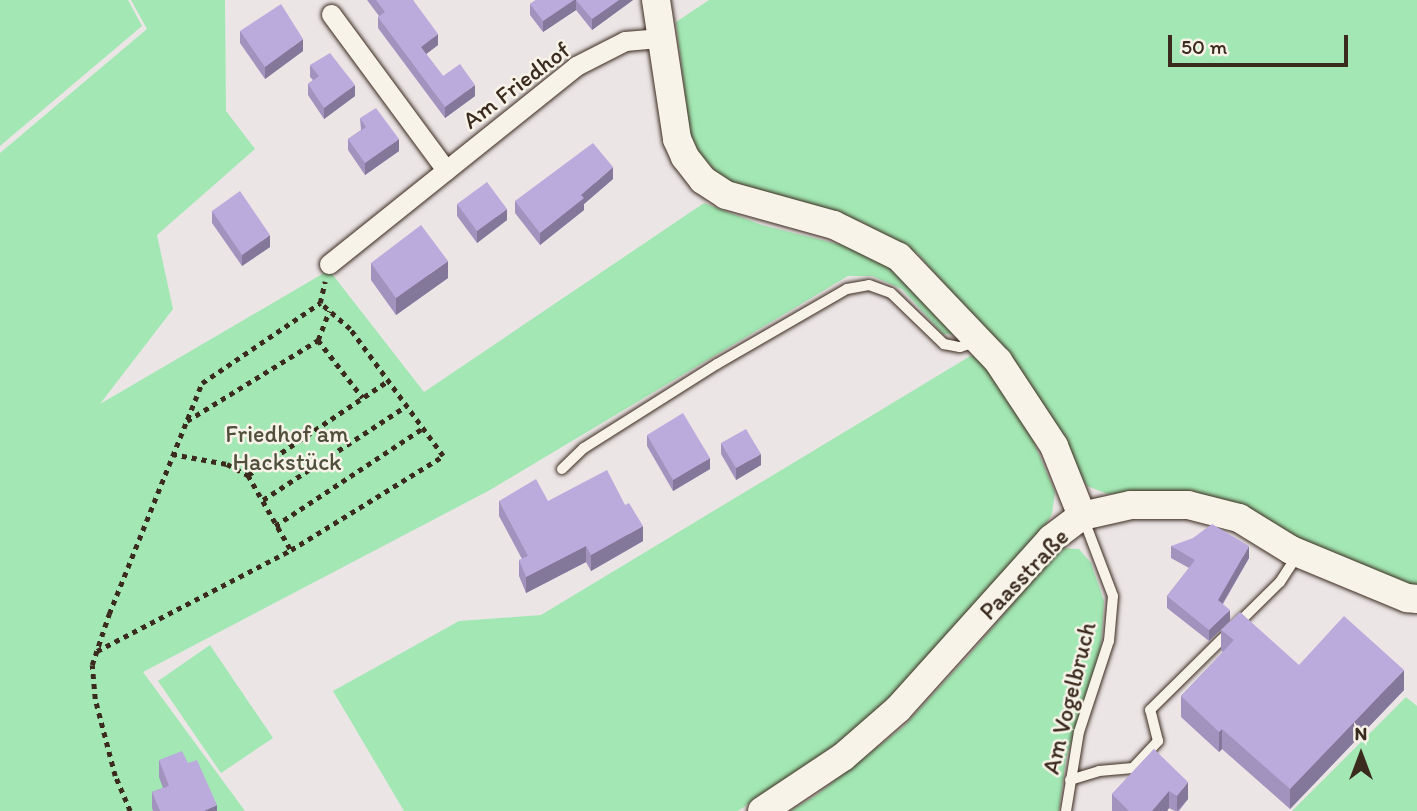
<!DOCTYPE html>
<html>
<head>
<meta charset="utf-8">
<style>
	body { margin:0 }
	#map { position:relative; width:1417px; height:811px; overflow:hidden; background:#ebe5e6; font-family:Itim,sans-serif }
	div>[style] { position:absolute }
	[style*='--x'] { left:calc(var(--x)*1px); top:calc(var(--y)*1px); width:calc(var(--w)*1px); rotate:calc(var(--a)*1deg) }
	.green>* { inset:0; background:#a3e8b4 }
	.path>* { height:4.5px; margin-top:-2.25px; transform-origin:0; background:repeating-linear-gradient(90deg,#3b2a1e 0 5px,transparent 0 10px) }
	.roads { filter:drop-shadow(0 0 2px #3b2a1e) drop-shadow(0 0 2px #3b2a1e) }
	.lane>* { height:10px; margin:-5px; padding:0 5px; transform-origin:5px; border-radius:5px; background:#f7f3e8 }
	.street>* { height:19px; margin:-9.5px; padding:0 9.5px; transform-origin:9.5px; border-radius:9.5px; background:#f7f3e8 }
	.secondary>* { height:28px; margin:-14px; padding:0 14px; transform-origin:14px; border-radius:14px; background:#f7f3e8 }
	.wall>* { inset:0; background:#a193bd }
	.shaded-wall>* { inset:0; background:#83789a }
	.building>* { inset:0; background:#bbabdc }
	span { translate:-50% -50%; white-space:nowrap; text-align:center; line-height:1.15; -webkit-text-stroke:5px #f7f3e8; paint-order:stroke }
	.street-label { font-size:24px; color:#3b2a1e }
	.park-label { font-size:24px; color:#50503c }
	.north { position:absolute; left:1326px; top:720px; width:70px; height:70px; -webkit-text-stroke:5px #f7f3e8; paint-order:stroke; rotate:0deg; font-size:19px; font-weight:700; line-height:28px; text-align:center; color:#3b2a1e }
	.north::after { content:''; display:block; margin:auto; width:24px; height:32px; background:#3b2a1e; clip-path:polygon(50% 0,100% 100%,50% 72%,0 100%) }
	.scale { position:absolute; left:1168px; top:35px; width:180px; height:32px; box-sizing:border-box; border:4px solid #3b2a1e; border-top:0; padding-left:9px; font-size:21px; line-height:24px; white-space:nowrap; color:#3b2a1e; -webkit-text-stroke:5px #f7f3e8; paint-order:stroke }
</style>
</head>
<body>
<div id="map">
	<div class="green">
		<div style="clip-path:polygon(0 0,128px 0,142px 26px,0 146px)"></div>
		<div style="clip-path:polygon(131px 0,225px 0,226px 111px,255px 149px,157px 235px,173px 309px,100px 404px,329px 270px,424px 392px,704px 203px,762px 225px,866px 251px,909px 283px,961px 335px,943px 334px,902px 289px,872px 276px,848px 276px,490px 490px,143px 672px,245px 811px,0 811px,0 153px,147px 29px)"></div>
		<div style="clip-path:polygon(709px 0,1417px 0,1417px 592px,1363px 574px,1241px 509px,1195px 492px,1150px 491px,1108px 494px,1087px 486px,1013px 363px,917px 253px,860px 221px,729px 186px,691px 144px,676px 22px)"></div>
		<div style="clip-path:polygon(972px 355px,979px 355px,1033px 440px,1055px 492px,1052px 514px,1040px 534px,885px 705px,827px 751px,738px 811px,404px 811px,333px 691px,459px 621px,541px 615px)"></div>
		<div style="clip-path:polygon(1060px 548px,1079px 549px,1091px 563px,1104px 601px,1101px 647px,1066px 759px,1059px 811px,790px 811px,815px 796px,903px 727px,970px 654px)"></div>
		<div style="clip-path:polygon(210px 645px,273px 738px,221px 773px,158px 681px)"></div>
		<div style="clip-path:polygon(1406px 697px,1417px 706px,1417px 811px,1292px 811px)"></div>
	</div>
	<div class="path">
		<div style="--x:318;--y:340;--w:73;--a:52.2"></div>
		<div style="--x:187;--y:421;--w:154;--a:-31.7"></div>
		<div style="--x:318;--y:340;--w:31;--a:-69"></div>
		<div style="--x:172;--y:454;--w:56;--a:10.3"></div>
		<div style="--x:227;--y:464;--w:24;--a:28"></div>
		<div style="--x:248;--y:475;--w:86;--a:60.2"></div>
		<div style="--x:248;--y:475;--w:169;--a:-33.9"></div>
		<div style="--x:263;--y:500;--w:171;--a:-33.3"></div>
		<div style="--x:275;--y:526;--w:178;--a:-33.5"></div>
		<div style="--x:97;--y:651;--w:219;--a:-27.5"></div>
		<div style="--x:291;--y:550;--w:179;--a:-31.7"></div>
		<div style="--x:443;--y:456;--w:157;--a:-126.2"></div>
		<div style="--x:350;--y:329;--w:40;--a:-139"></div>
		<div style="--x:130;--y:811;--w:38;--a:-113"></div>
		<div style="--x:115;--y:776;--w:80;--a:-104.6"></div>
		<div style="--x:95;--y:699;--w:34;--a:-95"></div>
		<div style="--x:92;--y:665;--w:54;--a:-71.6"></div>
		<div style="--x:109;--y:614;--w:249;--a:-68.1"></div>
		<div style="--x:202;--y:383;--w:143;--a:-34.1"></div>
		<div style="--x:320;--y:303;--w:22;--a:-77"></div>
	</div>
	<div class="roads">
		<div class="lane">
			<div style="--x:562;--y:469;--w:30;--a:-44"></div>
			<div style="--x:584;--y:448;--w:157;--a:-32.3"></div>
			<div style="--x:717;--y:364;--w:150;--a:-30"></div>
			<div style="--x:847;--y:289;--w:22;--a:-10"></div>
			<div style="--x:869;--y:285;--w:23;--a:20"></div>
			<div style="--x:891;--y:293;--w:74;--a:43.9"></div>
			<div style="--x:944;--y:344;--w:16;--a:11"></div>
			<div style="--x:960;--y:347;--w:16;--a:-18"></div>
			<div style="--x:1070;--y:780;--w:30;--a:-17"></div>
			<div style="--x:1099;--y:771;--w:34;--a:-5"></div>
			<div style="--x:1133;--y:768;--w:37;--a:-47"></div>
			<div style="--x:1158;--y:741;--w:32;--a:-104"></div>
			<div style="--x:1150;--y:710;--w:182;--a:-44.6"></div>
			<div style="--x:1280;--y:582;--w:30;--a:-57"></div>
			<div style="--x:1066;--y:811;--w:80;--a:-80.7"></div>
			<div style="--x:1079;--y:732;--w:96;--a:-71.8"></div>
			<div style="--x:1109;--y:641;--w:45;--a:-84.9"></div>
			<div style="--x:1113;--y:596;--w:81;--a:-110.9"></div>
		</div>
		<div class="street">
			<div style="--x:331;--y:14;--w:194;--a:53.6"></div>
			<div style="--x:329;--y:264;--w:317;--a:-38.7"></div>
			<div style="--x:576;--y:66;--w:55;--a:-27"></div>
			<div style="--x:625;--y:41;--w:36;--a:-5"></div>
		</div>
		<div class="secondary">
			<div style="--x:656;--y:0;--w:141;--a:81.4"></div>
			<div style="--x:677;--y:139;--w:20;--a:66"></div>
			<div style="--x:685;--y:157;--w:29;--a:52"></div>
			<div style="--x:703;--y:180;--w:27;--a:33"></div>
			<div style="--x:726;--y:195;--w:112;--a:15.5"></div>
			<div style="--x:834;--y:225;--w:72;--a:26.2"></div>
			<div style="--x:899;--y:257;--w:144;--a:46.4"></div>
			<div style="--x:998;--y:361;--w:102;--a:56.6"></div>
			<div style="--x:1054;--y:446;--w:75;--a:68.2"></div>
			<div style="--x:762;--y:811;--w:97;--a:-33.7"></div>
			<div style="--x:843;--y:757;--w:73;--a:-41.1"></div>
			<div style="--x:898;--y:709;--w:229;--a:-48"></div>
			<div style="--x:1051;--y:539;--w:39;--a:-37"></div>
			<div style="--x:1082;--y:516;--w:50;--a:-12.7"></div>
			<div style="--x:1131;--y:505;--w:57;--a:0"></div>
			<div style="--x:1188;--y:505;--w:53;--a:14.3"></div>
			<div style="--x:1239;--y:518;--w:61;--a:31.6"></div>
			<div style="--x:1291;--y:550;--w:126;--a:22.5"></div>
			<div style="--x:1407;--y:598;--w:10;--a:6"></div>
		</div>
	</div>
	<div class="wall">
		<div style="clip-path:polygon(367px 0,413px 0,438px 45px,426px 54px,443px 76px,475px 96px,445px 118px,378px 28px,378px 17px,379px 16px)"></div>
		<div style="clip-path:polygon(536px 0,633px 0,592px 30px,576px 10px,543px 32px,530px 15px,530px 4px)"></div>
		<div style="clip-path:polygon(240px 31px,303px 51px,265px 79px,240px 43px)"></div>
		<div style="clip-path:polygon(310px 65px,355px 96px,324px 119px,308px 95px,308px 84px,313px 80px,310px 77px)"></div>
		<div style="clip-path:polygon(360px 118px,399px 151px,365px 175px,348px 150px,348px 139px,361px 130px)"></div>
		<div style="clip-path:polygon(613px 179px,584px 204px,584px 210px,540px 245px,515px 213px,515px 201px)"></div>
		<div style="clip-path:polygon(457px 204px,507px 220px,477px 243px,457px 216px)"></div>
		<div style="clip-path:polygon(212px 211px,270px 247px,242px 266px,212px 223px)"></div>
		<div style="clip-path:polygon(371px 263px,448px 278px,396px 315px,371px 280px)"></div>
		<div style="clip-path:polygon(647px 435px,710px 469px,673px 491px,647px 446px)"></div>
		<div style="clip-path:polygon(721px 443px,761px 465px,736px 480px,721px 454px)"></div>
		<div style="clip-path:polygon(499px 501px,548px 501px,643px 541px,591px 571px,586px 562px,526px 593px,519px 576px,519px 560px,522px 559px,499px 516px)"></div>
		<div style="clip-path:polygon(1171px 546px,1249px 558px,1223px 604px,1230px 621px,1209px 641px,1167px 608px,1167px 596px,1189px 568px,1171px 558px)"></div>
		<div style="clip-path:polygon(1221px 630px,1299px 665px,1404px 690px,1290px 809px,1222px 749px,1219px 752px,1181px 717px,1181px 696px,1223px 652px,1221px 650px)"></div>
		<div style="clip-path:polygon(1154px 749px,1188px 799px,1179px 811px,1175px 811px,1169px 808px,1167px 811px,1112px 811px,1112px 794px)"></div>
		<div style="clip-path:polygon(159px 760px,217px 811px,153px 811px,152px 808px,152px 792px,163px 788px,159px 777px)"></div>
	</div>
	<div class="shaded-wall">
		<div style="clip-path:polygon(574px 0,576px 0,576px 10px,543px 32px,543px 21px)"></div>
		<div style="clip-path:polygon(619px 0,633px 0,592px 30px,592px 19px)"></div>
		<div style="clip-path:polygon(438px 34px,438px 45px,421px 58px,421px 47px)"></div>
		<div style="clip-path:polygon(303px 39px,303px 51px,265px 79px,265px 67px)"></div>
		<div style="clip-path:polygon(355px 85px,355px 96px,324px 119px,324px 108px)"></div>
		<div style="clip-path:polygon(475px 85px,475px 96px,445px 118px,445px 107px)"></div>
		<div style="clip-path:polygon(399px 139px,399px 151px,365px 175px,365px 163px)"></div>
		<div style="clip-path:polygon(613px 167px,613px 179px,584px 204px,584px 210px,540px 245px,540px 233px,581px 195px)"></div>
		<div style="clip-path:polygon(507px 209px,507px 220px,477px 243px,477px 231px)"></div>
		<div style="clip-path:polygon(270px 235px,270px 247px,242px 266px,242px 255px)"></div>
		<div style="clip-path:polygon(448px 261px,448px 278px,396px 315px,396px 298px)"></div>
		<div style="clip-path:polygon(761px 454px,761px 465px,736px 480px,736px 468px)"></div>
		<div style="clip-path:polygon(710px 458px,710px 469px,673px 491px,673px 480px)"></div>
		<div style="clip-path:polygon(643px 526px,643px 541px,591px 571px,591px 555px)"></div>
		<div style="clip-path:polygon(586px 546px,586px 562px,526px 593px,526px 577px)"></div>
		<div style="clip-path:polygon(1249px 546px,1249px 558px,1218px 611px,1218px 600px)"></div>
		<div style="clip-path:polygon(1230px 610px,1230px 621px,1209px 641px,1209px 630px)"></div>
		<div style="clip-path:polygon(1404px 670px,1404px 690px,1290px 809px,1290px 789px)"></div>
		<div style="clip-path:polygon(1222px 729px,1222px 749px,1219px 752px,1219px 732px)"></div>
		<div style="clip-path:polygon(1188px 782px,1188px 799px,1177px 811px,1177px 796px)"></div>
		<div style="clip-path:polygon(1169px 791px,1169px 808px,1167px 811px,1152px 811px)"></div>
		<div style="clip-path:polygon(217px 805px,217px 811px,204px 811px)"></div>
	</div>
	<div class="building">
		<div style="clip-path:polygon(376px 0,413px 0,438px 34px,421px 47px,443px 76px,460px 64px,475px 85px,445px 107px,378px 17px,385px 12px)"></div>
		<div style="clip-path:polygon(536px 0,574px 0,543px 21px,530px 4px)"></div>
		<div style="clip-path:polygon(576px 0,619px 0,592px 19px)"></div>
		<div style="clip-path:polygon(281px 4px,303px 39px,265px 67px,240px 31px)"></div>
		<div style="clip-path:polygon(330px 53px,355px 85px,324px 108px,308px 84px,319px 76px,310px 65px)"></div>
		<div style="clip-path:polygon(376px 108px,399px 139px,365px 163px,348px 139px,366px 127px,360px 118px)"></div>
		<div style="clip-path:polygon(593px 143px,613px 167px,581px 195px,584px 198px,540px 233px,515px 201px)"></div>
		<div style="clip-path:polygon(487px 182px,507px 209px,477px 231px,457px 204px)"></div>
		<div style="clip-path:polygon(240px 191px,270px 235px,242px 255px,212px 211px)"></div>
		<div style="clip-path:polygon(421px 225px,448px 261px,396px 298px,371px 263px)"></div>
		<div style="clip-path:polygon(683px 413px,710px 458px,673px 480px,647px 435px)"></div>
		<div style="clip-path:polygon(746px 429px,761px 454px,736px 468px,721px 443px)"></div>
		<div style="clip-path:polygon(607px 470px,625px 505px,629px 503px,643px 526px,591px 555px,586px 546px,526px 577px,519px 560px,528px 556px,499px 501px,536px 479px,548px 501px)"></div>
		<div style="clip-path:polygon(1212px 524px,1249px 546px,1218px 600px,1230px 610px,1209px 630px,1167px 596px,1195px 560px,1171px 546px,1193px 538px)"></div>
		<div style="clip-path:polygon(1240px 612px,1299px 665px,1344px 616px,1404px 670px,1290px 789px,1222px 729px,1219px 732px,1181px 696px,1234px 640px,1221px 630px)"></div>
		<div style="clip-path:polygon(1154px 749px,1188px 782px,1177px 796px,1169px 791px,1152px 811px,1129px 811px,1112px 794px)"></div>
		<div style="clip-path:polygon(182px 751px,188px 763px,197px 760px,217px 805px,204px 811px,160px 811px,152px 792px,169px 786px,159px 760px)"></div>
	</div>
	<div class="street-label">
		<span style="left:516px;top:85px;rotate:-37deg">Am Friedhof</span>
		<span style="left:1024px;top:574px;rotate:-46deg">Paasstraße</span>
		<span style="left:1069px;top:698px;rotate:-76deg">Am Vogelbruch</span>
	</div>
	<div class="park-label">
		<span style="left:287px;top:448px">Friedhof am<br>Hackstück</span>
	</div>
	<div class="north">N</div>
	<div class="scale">50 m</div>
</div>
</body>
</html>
